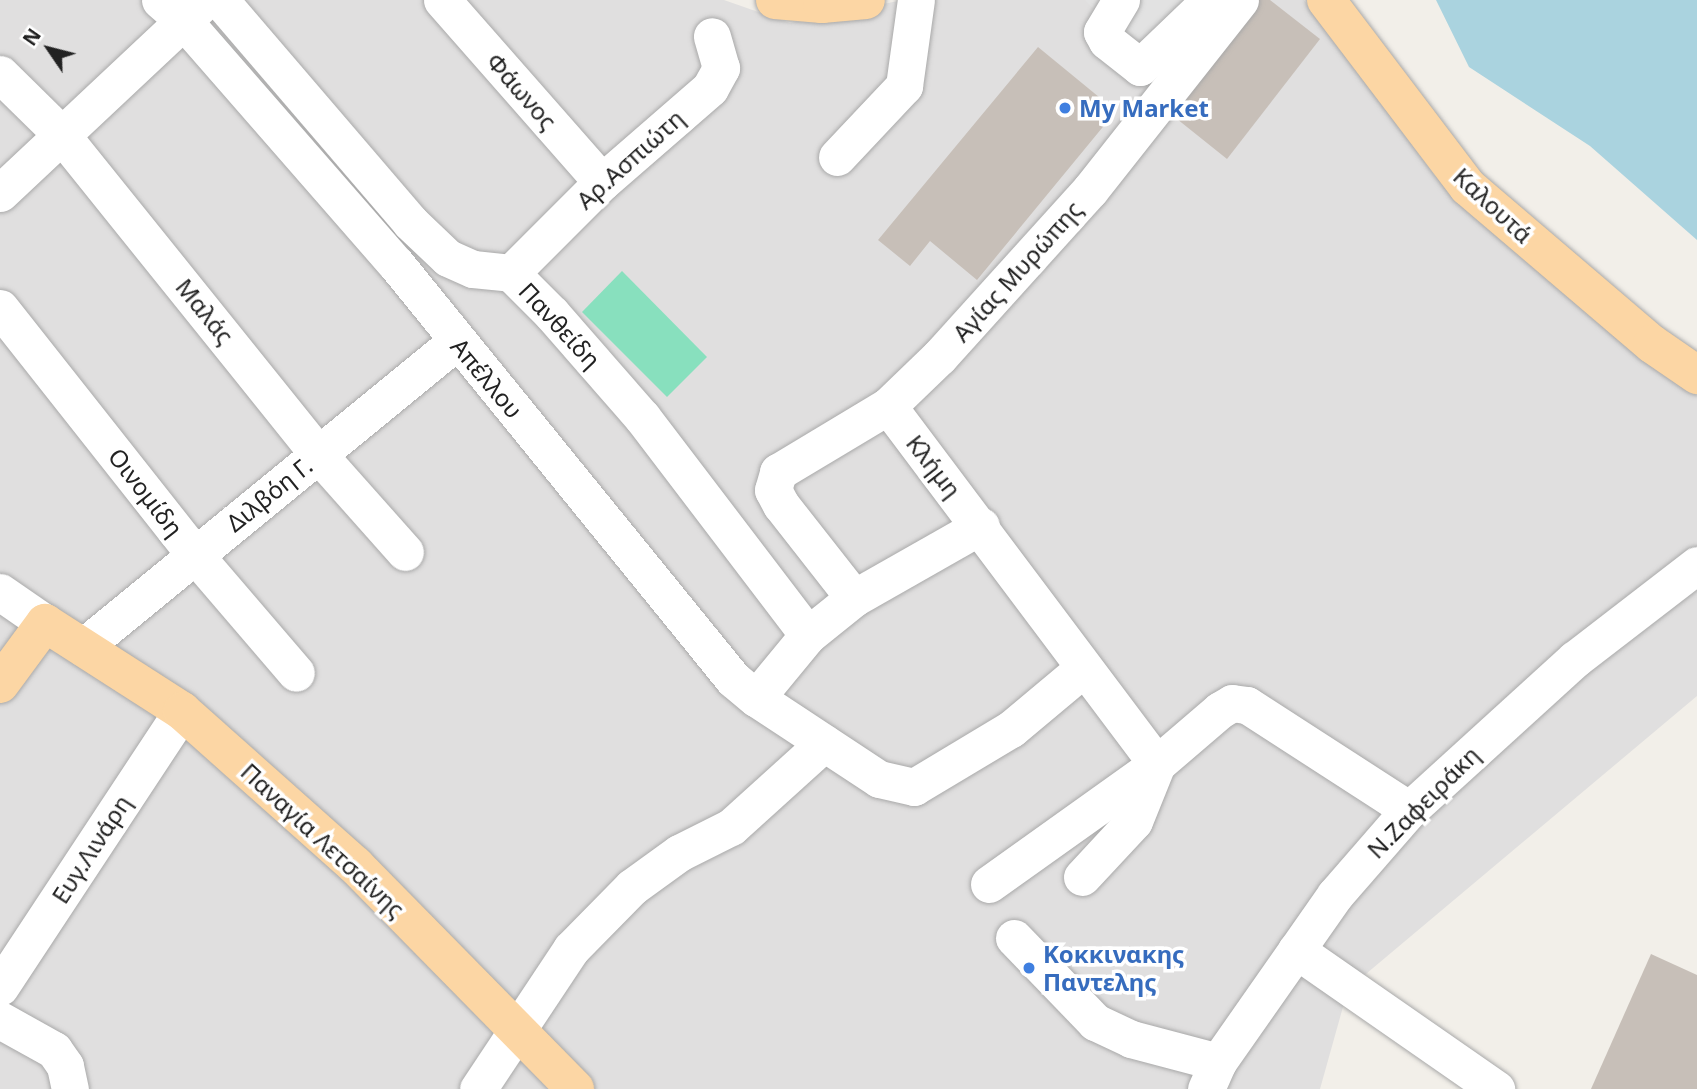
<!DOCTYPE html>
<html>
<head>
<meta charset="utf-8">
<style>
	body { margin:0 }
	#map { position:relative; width:1697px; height:1089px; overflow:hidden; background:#f2efe9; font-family:"Noto Sans",sans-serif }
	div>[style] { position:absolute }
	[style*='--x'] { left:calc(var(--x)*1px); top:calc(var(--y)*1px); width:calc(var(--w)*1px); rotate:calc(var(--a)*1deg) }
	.residential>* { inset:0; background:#e0dfdf }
	.pitch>* { inset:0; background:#88e0be }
	.parking>* { inset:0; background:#e2e2e2 }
	.water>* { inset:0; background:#aad3df }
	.building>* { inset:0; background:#c7bfb8 }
	.roads { filter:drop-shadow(0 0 2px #a9a9a9) drop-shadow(0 0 2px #a9a9a9) }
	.minor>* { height:37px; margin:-18.5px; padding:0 18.5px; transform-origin:18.5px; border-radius:18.5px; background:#fff }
	.major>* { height:38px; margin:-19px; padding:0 19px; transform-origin:19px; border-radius:19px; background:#fcd6a4 }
	.dots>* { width:19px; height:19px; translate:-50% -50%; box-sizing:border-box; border:4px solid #fff; border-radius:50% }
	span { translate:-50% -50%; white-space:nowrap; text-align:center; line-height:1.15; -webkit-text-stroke:7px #fff; paint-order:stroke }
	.street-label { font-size:24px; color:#222 }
	.shop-label { font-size:24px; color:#366cbe; font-weight:700 }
	.left { translate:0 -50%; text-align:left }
	.north { position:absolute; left:14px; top:14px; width:70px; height:70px; -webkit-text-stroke:5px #fff; paint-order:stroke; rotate:305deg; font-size:19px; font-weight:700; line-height:28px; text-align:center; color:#222 }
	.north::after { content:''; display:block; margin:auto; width:24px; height:32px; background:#222; clip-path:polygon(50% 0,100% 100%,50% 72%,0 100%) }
</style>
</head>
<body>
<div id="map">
	<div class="residential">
		<div style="clip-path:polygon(0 0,724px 0,790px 23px,903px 0,1304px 0,1435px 176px,1697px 396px,1697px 696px,1348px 989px,1320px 1089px,0 1089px)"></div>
	</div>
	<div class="pitch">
		<div style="clip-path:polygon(622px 271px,707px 357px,667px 397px,582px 312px)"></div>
	</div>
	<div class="parking">
		<div style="clip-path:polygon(1085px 0,1232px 0,1146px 86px,1083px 35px,1097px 13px)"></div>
	</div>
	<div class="water">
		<div style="clip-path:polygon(1436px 0,1697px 0,1697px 240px,1590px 146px,1469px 67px)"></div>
	</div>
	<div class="building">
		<div style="clip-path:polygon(1253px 0,1270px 0,1320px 39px,1227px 159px,1167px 111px)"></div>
		<div style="clip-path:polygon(1038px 47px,1116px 111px,977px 280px,930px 241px,910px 266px,878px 240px)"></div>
		<div style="clip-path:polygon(1651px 954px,1697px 975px,1697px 1089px,1591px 1089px)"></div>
	</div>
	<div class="roads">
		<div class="minor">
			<div style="--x:160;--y:0;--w:29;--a:41"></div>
			<div style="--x:182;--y:19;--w:325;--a:48.9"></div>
			<div style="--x:396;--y:264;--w:535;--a:50.92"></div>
			<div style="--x:733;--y:679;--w:30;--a:40"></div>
			<div style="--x:756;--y:698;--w:147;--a:33.4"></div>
			<div style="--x:879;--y:779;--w:36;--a:13"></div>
			<div style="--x:914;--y:787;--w:113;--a:-30.9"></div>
			<div style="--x:1011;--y:729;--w:95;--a:-39.9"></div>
			<div style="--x:220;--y:0;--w:292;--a:49.4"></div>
			<div style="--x:410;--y:222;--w:52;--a:43.5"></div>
			<div style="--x:448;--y:258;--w:27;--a:24"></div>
			<div style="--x:473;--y:269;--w:38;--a:6"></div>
			<div style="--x:511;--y:273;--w:58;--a:45"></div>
			<div style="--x:552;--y:314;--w:137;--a:48.9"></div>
			<div style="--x:642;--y:417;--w:274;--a:52.7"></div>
			<div style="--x:442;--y:0;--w:242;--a:48.7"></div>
			<div style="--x:1121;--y:0;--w:37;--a:121"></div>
			<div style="--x:1102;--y:32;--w:10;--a:61"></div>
			<div style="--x:1107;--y:41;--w:42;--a:38.2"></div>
			<div style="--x:1140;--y:67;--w:97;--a:-43.7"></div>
			<div style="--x:0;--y:74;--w:84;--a:44.5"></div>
			<div style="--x:60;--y:133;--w:412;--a:51.2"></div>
			<div style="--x:318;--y:454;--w:131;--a:48.4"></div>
			<div style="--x:837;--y:157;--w:98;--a:-46.7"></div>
			<div style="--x:904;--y:86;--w:87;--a:-82.1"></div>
			<div style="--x:0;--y:193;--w:274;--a:-43.2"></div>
			<div style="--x:511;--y:273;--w:129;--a:-45"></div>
			<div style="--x:602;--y:182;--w:143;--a:-41"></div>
			<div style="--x:710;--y:88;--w:23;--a:-61"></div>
			<div style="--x:721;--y:68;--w:33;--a:-106"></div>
			<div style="--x:0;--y:308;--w:315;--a:51.7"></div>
			<div style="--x:195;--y:555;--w:155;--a:49.4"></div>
			<div style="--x:888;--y:406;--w:448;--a:53.1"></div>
			<div style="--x:1157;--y:764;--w:83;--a:-40.6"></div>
			<div style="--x:1220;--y:710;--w:14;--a:-30"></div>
			<div style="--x:1232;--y:703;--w:15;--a:8"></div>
			<div style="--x:1247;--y:705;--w:193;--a:32.9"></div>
			<div style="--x:0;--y:592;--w:55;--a:34.6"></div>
			<div style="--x:854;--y:598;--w:118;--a:-128.1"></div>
			<div style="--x:781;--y:505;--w:17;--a:-118"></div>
			<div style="--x:773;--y:490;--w:19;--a:-74"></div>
			<div style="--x:778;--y:472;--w:128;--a:-31"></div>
			<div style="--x:888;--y:406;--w:71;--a:-43.9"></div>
			<div style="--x:939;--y:357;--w:225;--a:-47.9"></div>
			<div style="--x:1090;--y:190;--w:242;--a:-51.7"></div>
			<div style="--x:83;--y:647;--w:482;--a:-39.3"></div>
			<div style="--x:756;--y:698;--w:82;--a:-50.5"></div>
			<div style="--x:808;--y:635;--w:59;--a:-38.8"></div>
			<div style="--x:854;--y:598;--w:146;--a:-29.6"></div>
			<div style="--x:1082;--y:877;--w:76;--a:-47.1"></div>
			<div style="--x:1134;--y:821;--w:61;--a:-68"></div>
			<div style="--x:989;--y:884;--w:206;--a:-35.5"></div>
			<div style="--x:1014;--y:938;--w:117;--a:46"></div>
			<div style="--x:1095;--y:1022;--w:40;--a:25"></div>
			<div style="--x:1131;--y:1039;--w:90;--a:14.8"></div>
			<div style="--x:1296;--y:950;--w:244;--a:34.8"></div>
			<div style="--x:0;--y:987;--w:331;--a:-56.6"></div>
			<div style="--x:0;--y:1020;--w:62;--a:29.1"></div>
			<div style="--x:54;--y:1050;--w:19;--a:55"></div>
			<div style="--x:65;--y:1066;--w:24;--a:78"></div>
			<div style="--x:478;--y:1089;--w:168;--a:-56.4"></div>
			<div style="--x:571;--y:949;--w:87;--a:-45.5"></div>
			<div style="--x:632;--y:887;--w:58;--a:-35.9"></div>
			<div style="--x:679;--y:853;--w:58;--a:-26.6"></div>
			<div style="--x:731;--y:827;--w:125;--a:-42.1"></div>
			<div style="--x:1206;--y:1089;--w:30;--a:-66"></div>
			<div style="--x:1218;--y:1062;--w:204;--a:-55"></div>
			<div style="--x:1335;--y:895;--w:113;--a:-49"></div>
			<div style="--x:1409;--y:810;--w:224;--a:-42.3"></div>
			<div style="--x:1575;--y:659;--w:154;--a:-37.6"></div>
		</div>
		<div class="major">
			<div style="--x:775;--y:0;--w:47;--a:4.9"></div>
			<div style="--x:822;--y:4;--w:44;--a:-5.2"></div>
			<div style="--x:1326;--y:0;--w:235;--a:52.8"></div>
			<div style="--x:1468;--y:187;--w:242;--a:40.5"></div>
			<div style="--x:1652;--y:344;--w:55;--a:34.6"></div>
			<div style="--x:0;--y:684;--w:76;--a:-53.6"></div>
			<div style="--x:45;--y:623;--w:163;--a:32.7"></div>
			<div style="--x:182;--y:711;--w:232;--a:41.7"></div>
			<div style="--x:355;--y:865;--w:314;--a:45.5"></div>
		</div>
	</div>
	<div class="dots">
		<div style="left:1065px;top:108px;background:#3f7fe0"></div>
		<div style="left:1029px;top:968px;background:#3f7fe0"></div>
	</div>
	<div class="street-label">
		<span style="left:522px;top:91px;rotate:49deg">Φάωνος</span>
		<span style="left:630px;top:159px;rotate:-42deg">Αρ.Ασπιώτη</span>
		<span style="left:1493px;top:205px;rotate:43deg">Καλουτά</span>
		<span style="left:1017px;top:271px;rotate:-48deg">Αγίας Μυρώπης</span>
		<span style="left:205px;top:311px;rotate:51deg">Μαλάς</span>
		<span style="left:560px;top:325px;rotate:47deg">Πανθείδη</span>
		<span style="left:487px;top:378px;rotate:50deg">Απέλλου</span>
		<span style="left:934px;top:466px;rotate:52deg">Κλήμη</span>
		<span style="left:146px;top:492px;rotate:52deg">Οινομίδη</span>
		<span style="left:269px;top:494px;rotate:-39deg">Διλβόη Γ.</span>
		<span style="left:1423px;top:802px;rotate:-45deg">Ν.Ζαφειράκη</span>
		<span style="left:323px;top:840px;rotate:43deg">Παναγία Λετσαίνης</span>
		<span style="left:91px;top:849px;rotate:-57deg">Ευγ.Λινάρη</span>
	</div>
	<div class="shop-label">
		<span class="left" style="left:1079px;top:108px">My Market</span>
		<span class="left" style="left:1043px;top:968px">Κοκκινακης<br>Παντελης</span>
	</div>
	<div class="north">N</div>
</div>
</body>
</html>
